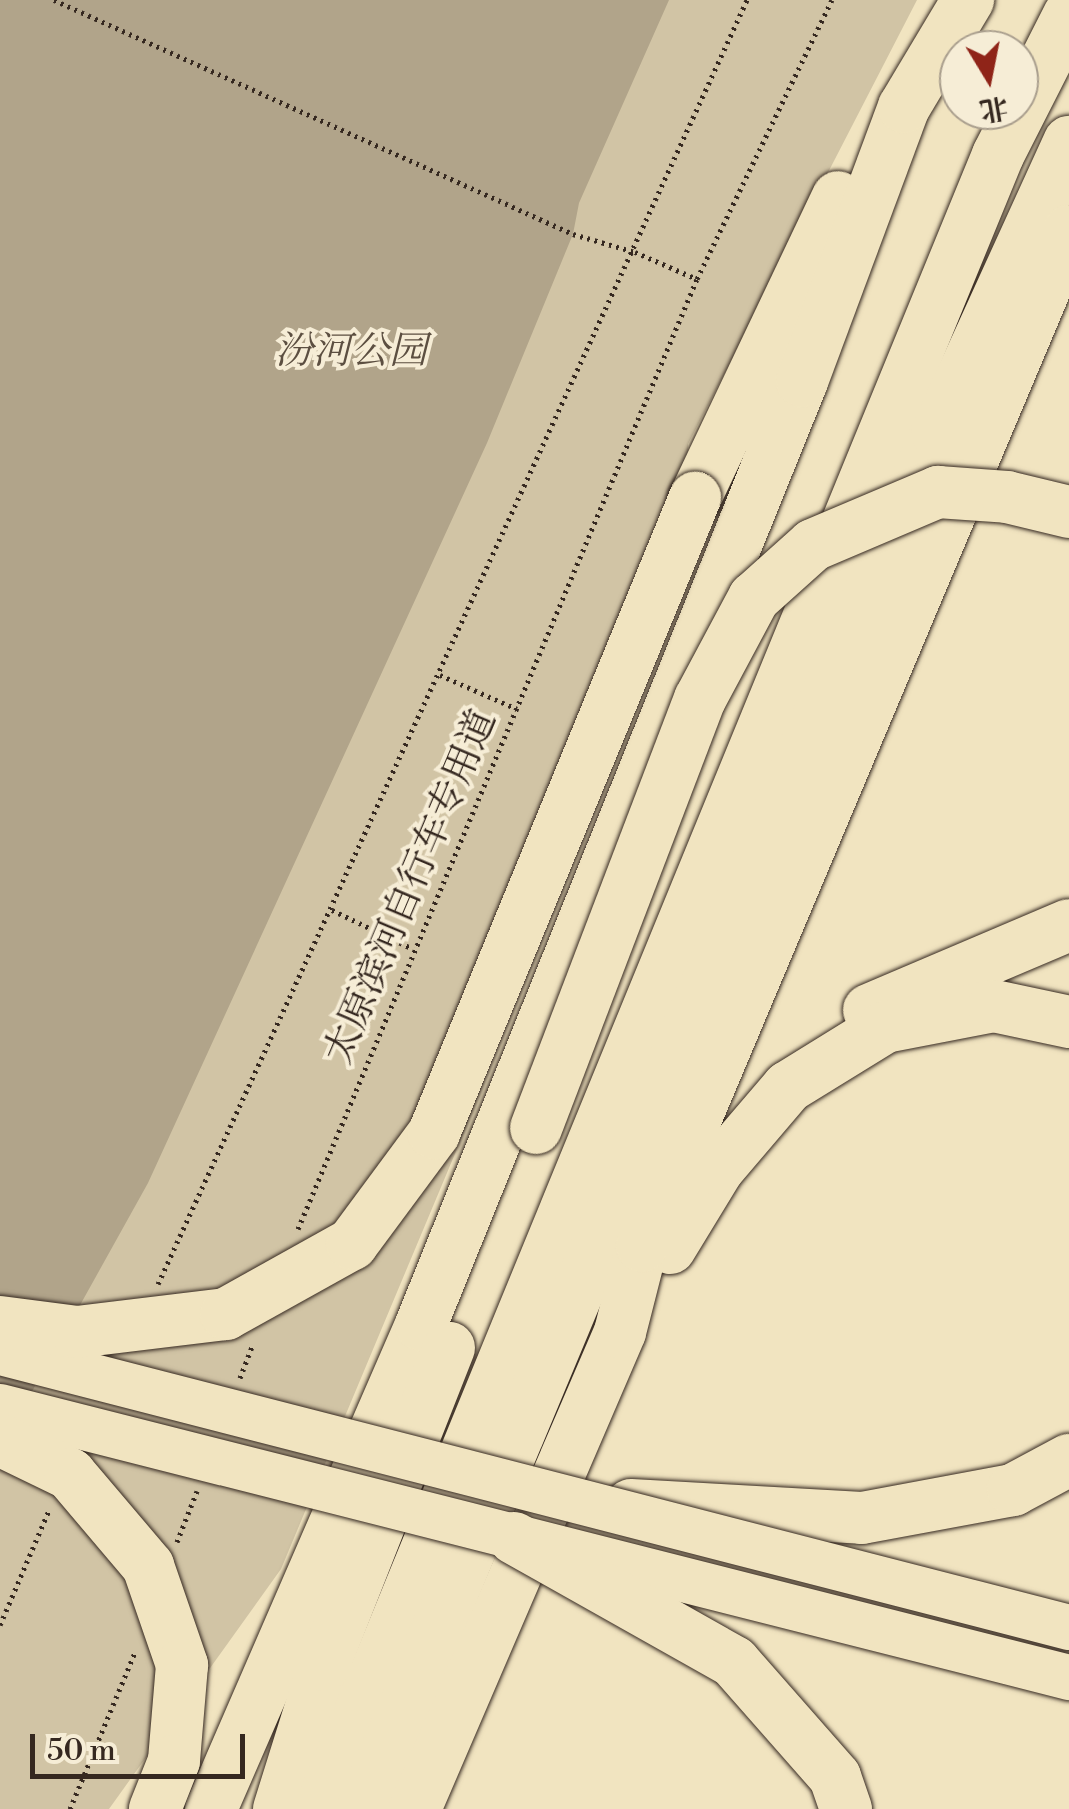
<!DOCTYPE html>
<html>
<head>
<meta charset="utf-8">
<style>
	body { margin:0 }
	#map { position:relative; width:1069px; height:1809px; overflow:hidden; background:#f1e4c0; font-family:"Libre Bodoni","Noto Serif SC",serif }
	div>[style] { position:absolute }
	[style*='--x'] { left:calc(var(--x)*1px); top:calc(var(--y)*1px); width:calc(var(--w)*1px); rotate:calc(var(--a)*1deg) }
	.green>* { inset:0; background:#d1c4a5 }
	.water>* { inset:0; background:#b1a48a }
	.path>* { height:5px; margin-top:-2.5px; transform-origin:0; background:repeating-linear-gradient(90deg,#352820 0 2.5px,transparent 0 7.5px) }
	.roads { filter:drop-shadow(0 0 2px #352820) drop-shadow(0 0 2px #352820) }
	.highway>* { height:52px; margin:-26px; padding:0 26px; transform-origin:26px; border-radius:26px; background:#f1e4c0 }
	.bridges { filter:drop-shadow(0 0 2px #352820) drop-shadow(0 0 2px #352820) }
	.major-bridge>* { height:45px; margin:-22.5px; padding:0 22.5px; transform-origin:22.5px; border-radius:22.5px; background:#f1e4c0 }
	.highway-bridge>* { height:52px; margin:-26px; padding:0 26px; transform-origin:26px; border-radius:26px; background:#f1e4c0 }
	span { translate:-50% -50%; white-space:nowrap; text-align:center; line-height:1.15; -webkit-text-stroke:8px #f6edd6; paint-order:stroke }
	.park-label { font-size:38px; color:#5c4f41; font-style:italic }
	.street-label { font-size:38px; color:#352820 }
	.north { position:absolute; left:939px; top:30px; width:100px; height:100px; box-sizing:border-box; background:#f6edd6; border:2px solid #a99e8d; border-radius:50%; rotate:170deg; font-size:28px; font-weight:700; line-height:40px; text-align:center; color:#352820 }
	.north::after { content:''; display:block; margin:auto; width:35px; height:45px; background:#8f2418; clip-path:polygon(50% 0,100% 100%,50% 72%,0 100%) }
	.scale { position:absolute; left:30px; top:1734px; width:215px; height:45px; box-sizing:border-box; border:5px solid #352820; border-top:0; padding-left:12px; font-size:30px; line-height:35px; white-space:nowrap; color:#352820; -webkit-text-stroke:8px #f6edd6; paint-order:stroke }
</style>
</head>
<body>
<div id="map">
	<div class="green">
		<div style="clip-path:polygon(0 0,917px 0,688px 444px,691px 548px,462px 1137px,281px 1569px,109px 1809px,0 1809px)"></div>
	</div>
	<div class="water">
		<div style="clip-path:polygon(0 0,669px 0,579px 203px,573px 234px,487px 443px,148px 1183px,0 1449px)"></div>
	</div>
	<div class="path">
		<div style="--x:54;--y:0;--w:569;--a:24.27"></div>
		<div style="--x:573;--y:234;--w:65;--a:16.2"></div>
		<div style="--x:635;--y:252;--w:68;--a:23.5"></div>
		<div style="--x:440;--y:675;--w:84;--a:23.8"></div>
		<div style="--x:332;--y:910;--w:90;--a:25.7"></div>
		<div style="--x:298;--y:1229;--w:1030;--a:-67.22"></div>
		<div style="--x:697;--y:279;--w:310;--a:-64.2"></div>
		<div style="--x:158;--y:1284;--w:1413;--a:-65.36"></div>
		<div style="--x:240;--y:1378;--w:33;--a:-69"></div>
		<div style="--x:177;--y:1542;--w:55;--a:-68.6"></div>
		<div style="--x:0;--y:1625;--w:125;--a:-66.9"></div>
		<div style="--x:70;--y:1809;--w:172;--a:-67.5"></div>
	</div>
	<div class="roads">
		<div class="highway">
			<div style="--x:695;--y:498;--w:333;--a:-64.6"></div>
			<div style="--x:869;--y:1010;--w:217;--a:-23"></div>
			<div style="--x:670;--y:1248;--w:92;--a:-58.7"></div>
			<div style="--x:718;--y:1169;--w:108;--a:-49.5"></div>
			<div style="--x:788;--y:1087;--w:114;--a:-31.7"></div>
			<div style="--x:885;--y:1027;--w:111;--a:-10.9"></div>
			<div style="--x:994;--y:1006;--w:77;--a:12"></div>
			<div style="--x:631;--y:1505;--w:231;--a:3.2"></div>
			<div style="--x:862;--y:1518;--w:154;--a:-10.5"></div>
			<div style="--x:1013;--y:1490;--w:64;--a:-28.2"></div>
			<div style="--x:211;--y:1809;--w:528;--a:-66.54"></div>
			<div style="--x:421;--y:1325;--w:1018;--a:-68.02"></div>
			<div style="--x:802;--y:381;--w:292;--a:-69.6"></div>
			<div style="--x:904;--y:107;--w:125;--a:-59.1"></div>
			<div style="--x:279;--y:1809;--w:151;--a:-72.6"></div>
			<div style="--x:324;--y:1665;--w:341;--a:-68.5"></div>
			<div style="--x:320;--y:1809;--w:1788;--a:-67.71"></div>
			<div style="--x:998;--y:155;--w:157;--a:-63.1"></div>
			<div style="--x:362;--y:1809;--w:1492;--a:-67.34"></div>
			<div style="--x:937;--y:432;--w:319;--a:-65.5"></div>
			<div style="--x:415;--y:1809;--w:519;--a:-66.74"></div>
			<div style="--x:620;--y:1332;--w:89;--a:-75.7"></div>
			<div style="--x:642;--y:1246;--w:1101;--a:-67.18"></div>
		</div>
	</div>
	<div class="bridges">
		<div class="major-bridge">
			<div style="--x:0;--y:1352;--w:1104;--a:14.43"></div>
			<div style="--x:0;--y:1406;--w:1103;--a:14.23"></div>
		</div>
		<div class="highway-bridge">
			<div style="--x:536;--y:1128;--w:459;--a:-69.1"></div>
			<div style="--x:700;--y:699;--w:115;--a:-61.9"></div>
			<div style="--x:754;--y:598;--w:79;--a:-41.9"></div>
			<div style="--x:813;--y:545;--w:136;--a:-23"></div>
			<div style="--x:938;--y:492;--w:69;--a:4.1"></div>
			<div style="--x:1007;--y:497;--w:64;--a:13.6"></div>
			<div style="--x:0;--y:1322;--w:78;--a:7.4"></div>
			<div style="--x:77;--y:1332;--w:150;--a:-6.9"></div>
			<div style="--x:226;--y:1314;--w:144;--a:-29.1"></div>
			<div style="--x:352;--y:1244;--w:138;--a:-53.5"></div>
			<div style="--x:434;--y:1133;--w:687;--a:-67.66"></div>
			<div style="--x:0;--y:1440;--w:78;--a:25.9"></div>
			<div style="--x:70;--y:1474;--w:121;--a:49.7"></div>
			<div style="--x:148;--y:1566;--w:105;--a:71"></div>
			<div style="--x:182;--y:1665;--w:96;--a:94.8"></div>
			<div style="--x:174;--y:1761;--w:52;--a:111.6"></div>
			<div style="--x:514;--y:1538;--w:253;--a:29.4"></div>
			<div style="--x:734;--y:1662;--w:153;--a:48.7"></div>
			<div style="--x:835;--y:1777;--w:34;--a:71"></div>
		</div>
	</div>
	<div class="park-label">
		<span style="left:351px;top:352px">汾河公园</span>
	</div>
	<div class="street-label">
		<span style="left:411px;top:887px;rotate:-67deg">太原滨河自行车专用道</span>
	</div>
	<div class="north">北</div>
	<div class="scale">50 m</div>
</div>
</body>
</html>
